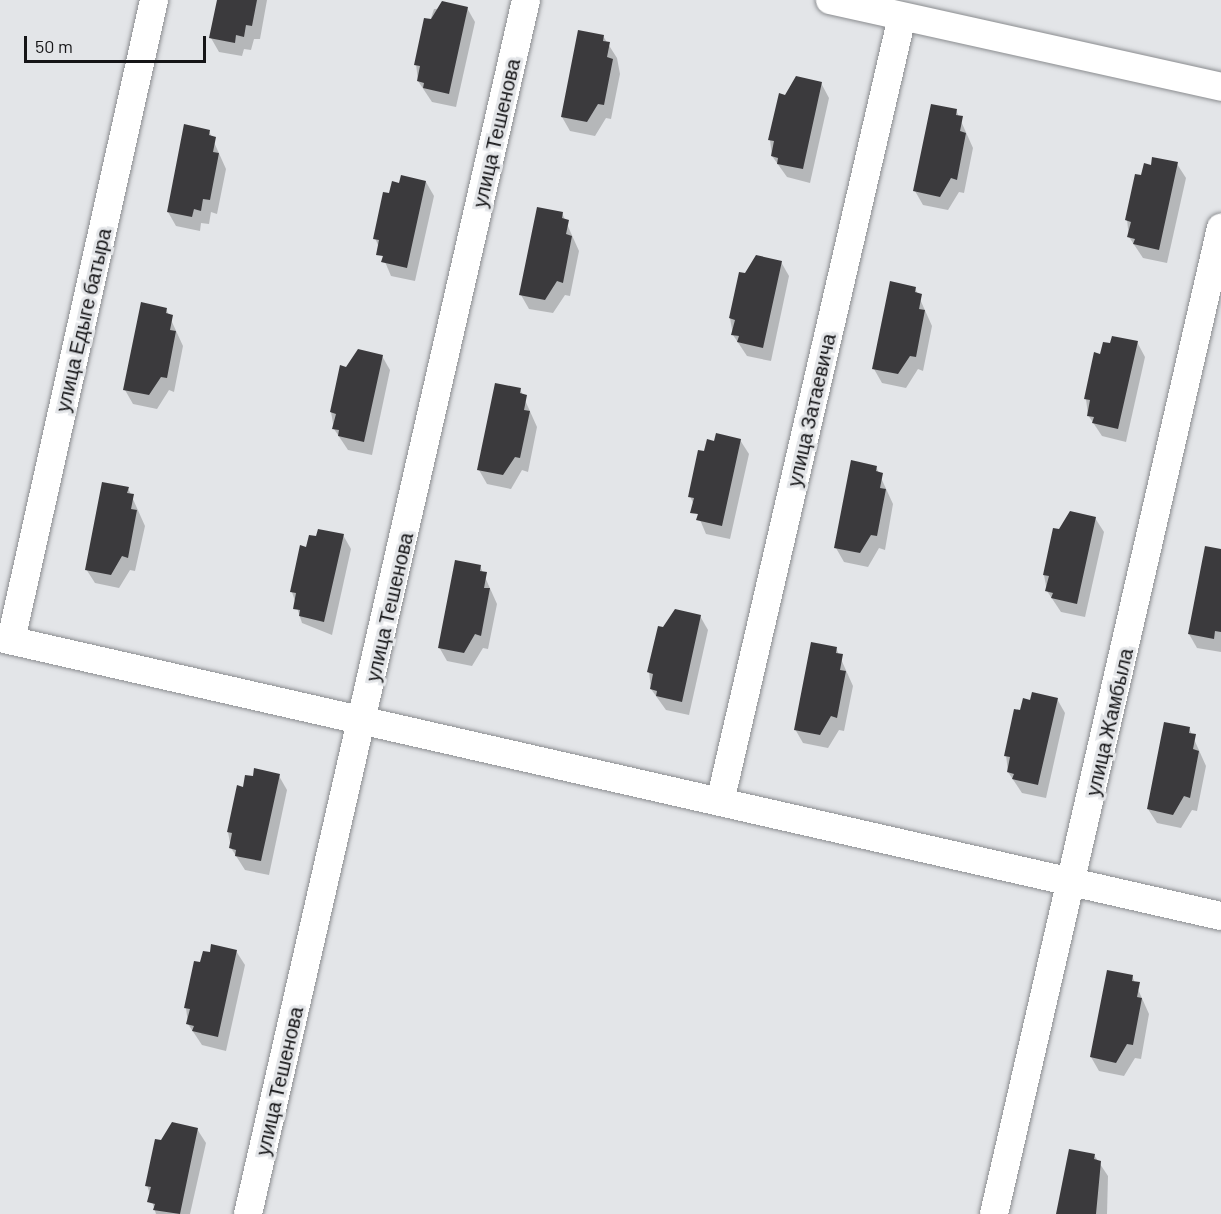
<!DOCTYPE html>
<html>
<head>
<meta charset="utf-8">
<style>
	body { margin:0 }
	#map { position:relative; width:1221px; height:1214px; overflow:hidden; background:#e3e5e8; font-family:Barlow,sans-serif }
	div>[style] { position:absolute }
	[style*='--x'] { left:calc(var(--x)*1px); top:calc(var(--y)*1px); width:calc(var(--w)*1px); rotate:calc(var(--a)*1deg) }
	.shadow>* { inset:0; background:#0003 }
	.building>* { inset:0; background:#3b3a3d }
	.roads { filter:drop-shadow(0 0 2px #8a8c8f) drop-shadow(0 0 2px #8a8c8f) }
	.minor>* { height:28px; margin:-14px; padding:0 14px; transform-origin:14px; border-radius:14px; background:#fff }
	span { translate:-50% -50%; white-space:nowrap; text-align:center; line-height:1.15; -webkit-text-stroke:6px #e3e5e8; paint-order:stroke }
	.street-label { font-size:20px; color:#151517 }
	.scale { position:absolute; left:24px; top:36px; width:182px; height:27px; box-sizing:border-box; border:3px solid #151517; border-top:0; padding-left:8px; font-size:18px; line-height:21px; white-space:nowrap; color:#151517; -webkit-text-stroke:4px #e3e5e8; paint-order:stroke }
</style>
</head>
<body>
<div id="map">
	<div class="shadow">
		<div style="clip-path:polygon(218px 0,267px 0,260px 39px,254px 39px,251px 50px,244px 49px,242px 56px,219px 52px,211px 38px)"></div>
		<div style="clip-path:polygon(467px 8px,475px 22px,456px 107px,432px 102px,418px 81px,416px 64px,434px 9px)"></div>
		<div style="clip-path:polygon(603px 36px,617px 58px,620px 74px,611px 119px,606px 118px,595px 136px,570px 131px,562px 117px)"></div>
		<div style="clip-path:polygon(821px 83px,829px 98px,810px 183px,787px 177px,772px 156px,770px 140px,785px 96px)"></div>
		<div style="clip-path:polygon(956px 110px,973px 148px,964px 193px,959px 192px,948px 210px,923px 205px,915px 191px)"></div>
		<div style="clip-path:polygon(209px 131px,226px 169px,217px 214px,211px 212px,209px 224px,201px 223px,200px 231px,176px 226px,168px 212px)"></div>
		<div style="clip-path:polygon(1177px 164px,1186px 178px,1167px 263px,1143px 258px,1129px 237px,1127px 220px,1142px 177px,1152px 166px)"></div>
		<div style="clip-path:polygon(426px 182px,434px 196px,415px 281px,391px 276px,375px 238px,390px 195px)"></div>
		<div style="clip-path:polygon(562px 213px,579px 251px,570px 296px,565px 295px,553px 313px,529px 309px,521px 295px)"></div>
		<div style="clip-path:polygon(781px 262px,789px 276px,771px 361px,747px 356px,733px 335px,730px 318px,745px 275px)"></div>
		<div style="clip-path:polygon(915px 288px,932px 326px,923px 371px,918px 369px,906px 388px,882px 383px,874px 369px)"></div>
		<div style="clip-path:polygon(166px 309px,183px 346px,174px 392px,169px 390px,157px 409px,133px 404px,125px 390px)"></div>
		<div style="clip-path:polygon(1137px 342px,1145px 357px,1126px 442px,1102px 436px,1088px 415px,1086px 399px,1101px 355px,1111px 345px)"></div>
		<div style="clip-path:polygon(382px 356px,390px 370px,372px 455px,348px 450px,334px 429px,331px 412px,347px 368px)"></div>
		<div style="clip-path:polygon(520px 389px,537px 427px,528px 472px,522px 470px,511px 489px,487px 484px,479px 470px)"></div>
		<div style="clip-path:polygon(740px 440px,749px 454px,730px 539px,706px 534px,690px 496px,705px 453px)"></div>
		<div style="clip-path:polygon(876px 467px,893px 504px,885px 550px,879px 548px,868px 567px,844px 562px,836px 548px)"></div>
		<div style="clip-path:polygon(128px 488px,145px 526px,135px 571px,130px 570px,119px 588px,95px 583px,86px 569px)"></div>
		<div style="clip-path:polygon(1095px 518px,1104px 532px,1085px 617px,1061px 612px,1047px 591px,1044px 575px,1060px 531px)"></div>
		<div style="clip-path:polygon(343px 535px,351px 549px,332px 635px,302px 623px,292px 592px,307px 548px)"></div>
		<div style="clip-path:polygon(1221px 551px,1221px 652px,1197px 648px,1189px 634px)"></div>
		<div style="clip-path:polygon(480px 566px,497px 604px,488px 649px,483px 648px,472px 666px,447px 661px,439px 647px)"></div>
		<div style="clip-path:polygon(700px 616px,708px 630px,689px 715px,666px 710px,651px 689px,649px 672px,664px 629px)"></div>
		<div style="clip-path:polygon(836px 648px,853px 686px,844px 731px,839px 730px,828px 748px,803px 743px,795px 729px)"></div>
		<div style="clip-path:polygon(1057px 699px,1065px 713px,1046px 798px,1022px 793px,1008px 772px,1006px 755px,1021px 712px,1031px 702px)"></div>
		<div style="clip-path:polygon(1189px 728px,1206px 766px,1197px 811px,1192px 810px,1181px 828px,1157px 823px,1148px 809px)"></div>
		<div style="clip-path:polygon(279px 776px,287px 790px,269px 875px,245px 870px,231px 848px,228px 832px,244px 788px,254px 778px)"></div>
		<div style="clip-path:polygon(236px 951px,245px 965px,226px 1051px,202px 1045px,188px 1024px,186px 1008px,201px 964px)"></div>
		<div style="clip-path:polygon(1132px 976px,1149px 1014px,1141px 1059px,1135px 1058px,1124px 1076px,1099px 1071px,1091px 1057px)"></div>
		<div style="clip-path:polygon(197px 1129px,206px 1143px,190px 1214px,156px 1214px,147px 1185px,162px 1142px)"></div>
		<div style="clip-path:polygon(1094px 1155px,1108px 1176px,1107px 1214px,1057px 1214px)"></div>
	</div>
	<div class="building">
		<div style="clip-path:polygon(217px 0,257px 0,252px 26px,246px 25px,244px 37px,236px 35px,235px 43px,209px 38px)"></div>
		<div style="clip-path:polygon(442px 1px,468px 7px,449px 94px,423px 88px,424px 83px,417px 81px,420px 66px,414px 65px,424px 18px,431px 19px)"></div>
		<div style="clip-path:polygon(578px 30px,604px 35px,603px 41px,610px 42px,607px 57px,613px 59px,604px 105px,598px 104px,587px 122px,561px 117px)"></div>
		<div style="clip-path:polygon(796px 76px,822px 82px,803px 169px,777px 164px,778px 158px,771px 156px,774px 141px,768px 140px,779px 93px,785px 95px)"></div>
		<div style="clip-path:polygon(931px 104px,957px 109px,956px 115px,963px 116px,960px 131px,966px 133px,957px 180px,951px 178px,940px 197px,913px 191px)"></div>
		<div style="clip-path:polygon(184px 124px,210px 130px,209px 135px,216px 137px,213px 152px,219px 153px,210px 200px,203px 199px,201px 211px,194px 209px,192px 217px,167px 212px)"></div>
		<div style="clip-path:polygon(1152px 157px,1178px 162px,1159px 250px,1133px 244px,1135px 239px,1127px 237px,1131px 222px,1125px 220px,1135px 174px,1141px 175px,1144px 163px,1151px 165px)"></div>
		<div style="clip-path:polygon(401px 175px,426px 181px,407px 268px,381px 262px,383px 256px,376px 255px,379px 240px,373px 239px,383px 192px,389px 193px,392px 181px,399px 183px)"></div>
		<div style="clip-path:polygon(537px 207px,563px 212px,562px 218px,569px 220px,566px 234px,572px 236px,563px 283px,557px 281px,545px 300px,519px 295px)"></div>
		<div style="clip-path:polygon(756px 255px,782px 261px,763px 348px,737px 342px,739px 336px,731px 335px,735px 320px,729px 318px,739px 272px,745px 273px)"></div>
		<div style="clip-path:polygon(890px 281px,916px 287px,915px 292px,922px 294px,919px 309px,925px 310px,916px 357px,910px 356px,898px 374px,872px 369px)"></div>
		<div style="clip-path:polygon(141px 302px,167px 308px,166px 313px,173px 315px,170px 330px,176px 331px,167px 378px,161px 377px,149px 395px,123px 390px)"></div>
		<div style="clip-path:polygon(1112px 336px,1138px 341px,1118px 429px,1092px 423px,1094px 417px,1087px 416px,1090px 400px,1084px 399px,1094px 352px,1100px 354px,1103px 342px,1110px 343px)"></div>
		<div style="clip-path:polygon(358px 349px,383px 355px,364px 442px,338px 436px,339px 430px,332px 429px,336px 414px,330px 412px,340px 365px,346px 367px)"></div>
		<div style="clip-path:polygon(495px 383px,521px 388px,520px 393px,527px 395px,524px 410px,530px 411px,520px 458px,515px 457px,503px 475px,477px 470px)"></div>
		<div style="clip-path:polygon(716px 433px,741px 439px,722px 526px,696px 520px,698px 514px,690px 513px,694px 498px,688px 497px,698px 450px,704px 451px,707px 439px,714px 441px)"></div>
		<div style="clip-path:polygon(851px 460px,877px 466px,876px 471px,883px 473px,880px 488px,886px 489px,877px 536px,871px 535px,860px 553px,834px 548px)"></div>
		<div style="clip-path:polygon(102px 482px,129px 487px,127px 493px,134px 494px,131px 509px,137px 510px,128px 558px,122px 556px,111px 575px,85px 570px)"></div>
		<div style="clip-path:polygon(1070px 511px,1096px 517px,1077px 604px,1051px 598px,1053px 593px,1045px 591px,1049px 576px,1043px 575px,1053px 528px,1059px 529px)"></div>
		<div style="clip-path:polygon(318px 529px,344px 534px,324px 622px,299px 616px,300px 610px,293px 609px,296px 593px,290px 592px,300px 545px,306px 547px,309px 535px,316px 536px)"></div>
		<div style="clip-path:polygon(1205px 546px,1221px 549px,1221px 632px,1215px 631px,1214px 639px,1188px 634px)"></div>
		<div style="clip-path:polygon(455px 560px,481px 565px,480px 571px,487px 572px,484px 588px,490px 588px,481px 636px,475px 634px,464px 653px,438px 648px)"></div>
		<div style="clip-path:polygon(675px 609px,701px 615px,682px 702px,656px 696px,657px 691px,650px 689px,653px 674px,647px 672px,658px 626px,663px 627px)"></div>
		<div style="clip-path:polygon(811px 642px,837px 647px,836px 653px,843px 654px,840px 670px,846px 671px,837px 718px,831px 716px,820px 735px,794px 730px)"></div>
		<div style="clip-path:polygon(1032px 692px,1058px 698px,1038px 785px,1012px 779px,1014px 774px,1007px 772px,1010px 757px,1004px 756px,1014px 709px,1020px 710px,1023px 698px,1030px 700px)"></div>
		<div style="clip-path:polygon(1164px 722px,1190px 727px,1189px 733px,1196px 734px,1193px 749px,1199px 751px,1190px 798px,1184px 796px,1173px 815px,1147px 809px)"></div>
		<div style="clip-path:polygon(254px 768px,280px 774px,261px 861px,235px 856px,236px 850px,229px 848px,232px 833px,227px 832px,237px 785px,243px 787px,245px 775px,253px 776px)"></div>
		<div style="clip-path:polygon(211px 944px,237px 950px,218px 1037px,192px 1031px,194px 1026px,186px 1024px,190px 1009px,184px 1008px,194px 961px,200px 962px,203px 951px,210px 952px)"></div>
		<div style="clip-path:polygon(1107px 970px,1133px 975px,1132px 981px,1140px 982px,1137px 997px,1142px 998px,1133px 1045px,1127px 1044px,1116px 1063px,1090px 1057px)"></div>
		<div style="clip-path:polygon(172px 1122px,198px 1128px,180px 1214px,153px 1210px,155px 1204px,147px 1202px,151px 1187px,145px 1186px,155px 1139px,161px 1140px)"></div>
		<div style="clip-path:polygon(1069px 1149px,1095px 1154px,1094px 1159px,1101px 1161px,1096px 1214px,1056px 1214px)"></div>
	</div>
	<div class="roads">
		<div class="minor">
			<div style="--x:830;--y:0;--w:401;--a:12.5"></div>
			<div style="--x:0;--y:638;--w:1252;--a:12.83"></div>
			<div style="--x:11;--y:640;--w:656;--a:-77.4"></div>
			<div style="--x:720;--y:802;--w:806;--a:-76.95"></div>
			<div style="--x:248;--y:1214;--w:1245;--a:-77.1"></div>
			<div style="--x:994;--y:1214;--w:1012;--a:-77.04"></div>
		</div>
	</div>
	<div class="street-label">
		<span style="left:496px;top:133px;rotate:-77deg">улица Тешенова</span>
		<span style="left:83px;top:320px;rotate:-77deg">улица Едыге батыра</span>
		<span style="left:811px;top:410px;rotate:-77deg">улица Затаевича</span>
		<span style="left:389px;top:607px;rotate:-77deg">улица Тешенова</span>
		<span style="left:1109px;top:722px;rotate:-77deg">улица Жамбыла</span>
		<span style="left:279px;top:1081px;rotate:-77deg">улица Тешенова</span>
	</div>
	<div class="scale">50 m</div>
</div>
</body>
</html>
